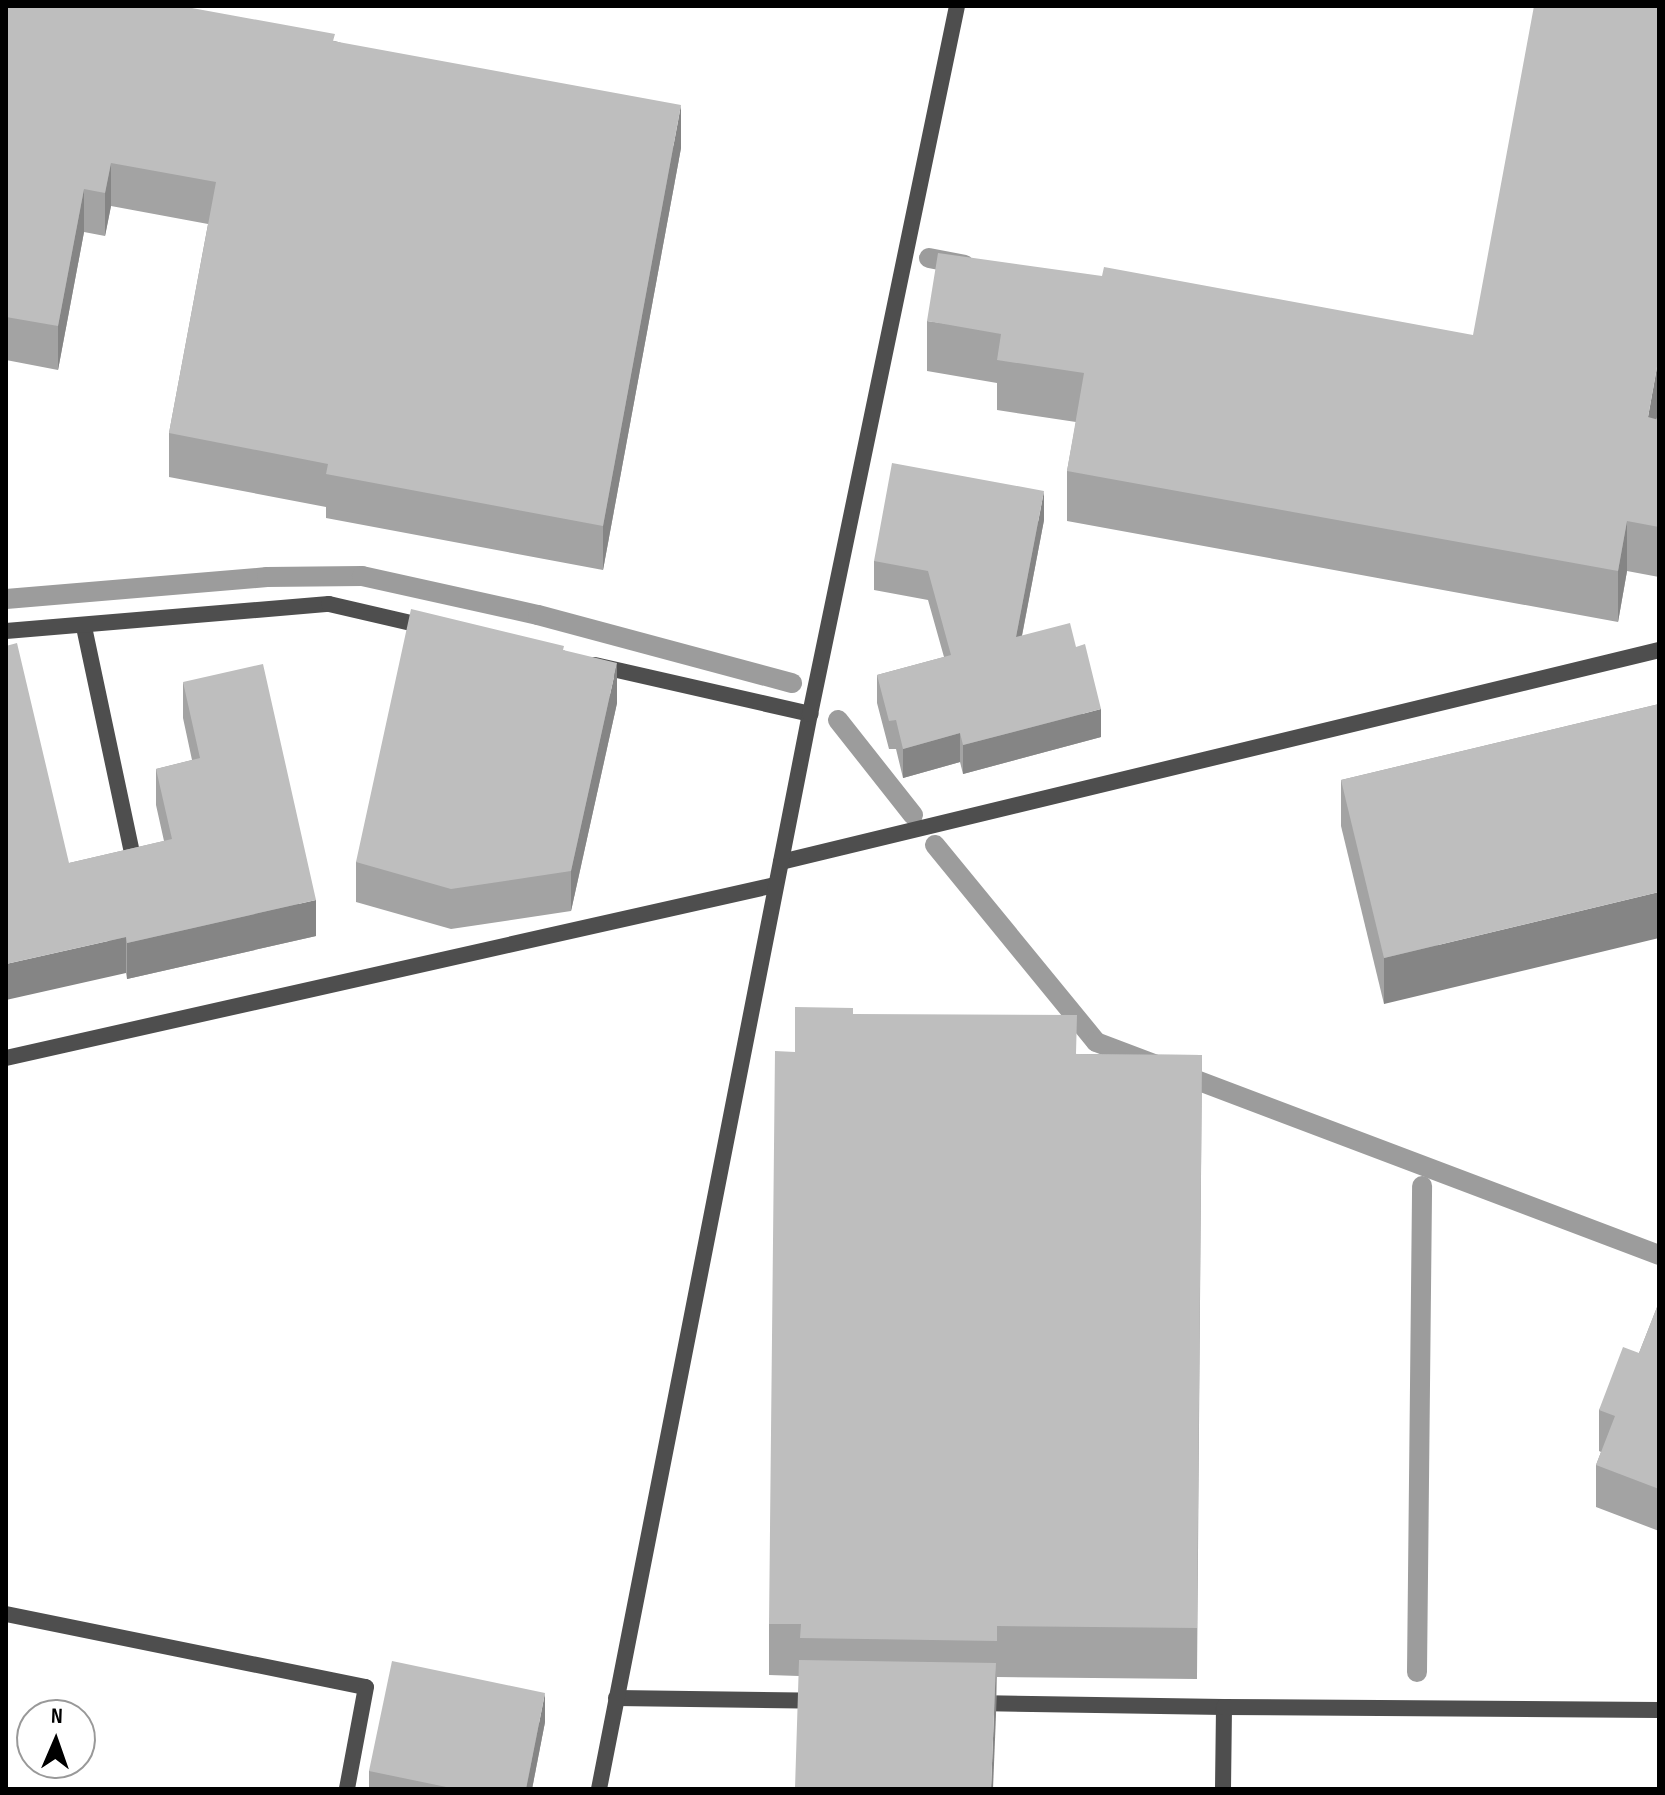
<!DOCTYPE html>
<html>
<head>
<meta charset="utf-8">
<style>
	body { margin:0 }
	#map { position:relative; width:1665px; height:1795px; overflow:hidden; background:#fff; font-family:"Sofia Sans Condensed",sans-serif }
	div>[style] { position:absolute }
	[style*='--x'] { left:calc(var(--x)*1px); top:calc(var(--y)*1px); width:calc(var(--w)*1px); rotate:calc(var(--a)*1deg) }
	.stream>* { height:20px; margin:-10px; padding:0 10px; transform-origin:10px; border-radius:10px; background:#9c9c9c }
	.minor>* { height:16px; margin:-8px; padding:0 8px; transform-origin:8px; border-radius:8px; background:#4e4e4e }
	.wall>* { inset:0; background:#a3a3a3 }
	.shaded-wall>* { inset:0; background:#858585 }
	.building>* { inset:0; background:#bebebe }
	span { translate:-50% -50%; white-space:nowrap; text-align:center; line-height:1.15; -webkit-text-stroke:8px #fff; paint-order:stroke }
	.frame { position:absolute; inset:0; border:8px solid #000; pointer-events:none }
	.north { position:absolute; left:16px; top:1699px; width:80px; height:80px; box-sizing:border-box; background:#fff; border:2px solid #999; border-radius:50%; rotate:2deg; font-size:22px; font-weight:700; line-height:32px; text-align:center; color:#000 }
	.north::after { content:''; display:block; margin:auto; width:28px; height:36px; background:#000; clip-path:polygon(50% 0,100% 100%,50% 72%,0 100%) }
</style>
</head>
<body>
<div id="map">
	<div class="stream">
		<i style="--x:929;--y:258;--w:36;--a:11"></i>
		<i style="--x:6;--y:599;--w:262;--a:-4.8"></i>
		<i style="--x:267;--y:577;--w:95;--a:-0.6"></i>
		<i style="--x:362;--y:576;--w:180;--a:12.5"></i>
		<i style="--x:538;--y:615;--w:263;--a:15"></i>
		<i style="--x:838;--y:720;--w:121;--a:51.7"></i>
		<i style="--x:935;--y:845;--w:254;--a:50.7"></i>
		<i style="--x:1096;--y:1042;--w:602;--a:20.72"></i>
		<i style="--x:1417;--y:1672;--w:486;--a:-89.4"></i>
	</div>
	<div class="minor">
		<i style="--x:84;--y:627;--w:245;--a:78"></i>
		<i style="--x:6;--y:631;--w:324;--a:-4.8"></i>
		<i style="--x:329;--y:604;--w:103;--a:13"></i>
		<i style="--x:595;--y:665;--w:221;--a:12.8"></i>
		<i style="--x:781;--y:862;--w:903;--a:-13.57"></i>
		<i style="--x:6;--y:1058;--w:788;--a:-12.68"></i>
		<i style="--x:6;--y:1614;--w:367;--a:11.5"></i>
		<i style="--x:366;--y:1687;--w:104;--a:100.6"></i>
		<i style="--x:616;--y:1698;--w:204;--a:0.8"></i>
		<i style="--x:975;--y:1703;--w:249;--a:0.9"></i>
		<i style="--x:1224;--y:1707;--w:82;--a:90.7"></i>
		<i style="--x:1224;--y:1707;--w:435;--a:0.4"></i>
		<i style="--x:599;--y:1789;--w:1096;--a:-78.9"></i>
		<i style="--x:810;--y:714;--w:723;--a:-78.27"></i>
	</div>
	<div class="wall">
		<i style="clip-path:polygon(6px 6px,335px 41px,681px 148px,603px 570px,326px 518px,326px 507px,169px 477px,169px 433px,208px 224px,111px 206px,105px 236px,84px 232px,58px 370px,6px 360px)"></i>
		<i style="clip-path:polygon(927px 321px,1659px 420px,1659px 577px,1627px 571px,1618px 622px,1067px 521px,1067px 471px,1076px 422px,997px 410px,997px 383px,927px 371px)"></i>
		<i style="clip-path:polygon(1044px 520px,1022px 636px,1101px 737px,963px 774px,960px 762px,903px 778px,896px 749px,889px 749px,877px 703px,877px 675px,944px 657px,928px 600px,874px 590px,874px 561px)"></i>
		<i style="clip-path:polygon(564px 650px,617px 703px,571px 911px,451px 929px,356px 902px,356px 862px)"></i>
		<i style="clip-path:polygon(183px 682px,316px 936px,127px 979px,126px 973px,69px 863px,164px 841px,156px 805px,156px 769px,192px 760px,183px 718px)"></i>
		<i style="clip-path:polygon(1659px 704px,1384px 1004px,1341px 826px,1341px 780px)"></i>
		<i style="clip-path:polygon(853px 1014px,1077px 1054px,1202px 1055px,1197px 1679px,997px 1677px,996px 1715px,799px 1676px,769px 1675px,769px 1624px)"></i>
		<i style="clip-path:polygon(1659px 1302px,1659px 1531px,1596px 1507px,1596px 1465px,1601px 1452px,1599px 1451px,1599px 1410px,1639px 1353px)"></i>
		<i style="clip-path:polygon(545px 1722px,532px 1789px,369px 1789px,369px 1771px)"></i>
	</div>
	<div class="shaded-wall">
		<i style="clip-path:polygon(681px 105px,681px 148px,603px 570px,603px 526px)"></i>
		<i style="clip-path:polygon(111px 163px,111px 206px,105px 236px,105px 193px)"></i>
		<i style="clip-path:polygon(84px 189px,84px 232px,58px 370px,58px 326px)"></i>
		<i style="clip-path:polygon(1659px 356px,1659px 406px,1648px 468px,1648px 417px)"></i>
		<i style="clip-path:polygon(1044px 491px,1044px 520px,1016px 666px,1016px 637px)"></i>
		<i style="clip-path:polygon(1627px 521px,1627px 571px,1618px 622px,1618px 571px)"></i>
		<i style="clip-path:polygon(617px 663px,617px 703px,571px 911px,571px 871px)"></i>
		<i style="clip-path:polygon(1101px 709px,1101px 737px,963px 774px,963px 745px)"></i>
		<i style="clip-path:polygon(960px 733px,960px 762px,903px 778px,903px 749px)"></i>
		<i style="clip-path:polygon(1659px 892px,1659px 938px,1384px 1004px,1384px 958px)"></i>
		<i style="clip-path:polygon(316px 900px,316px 936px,127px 979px,127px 943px)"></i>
		<i style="clip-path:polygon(126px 937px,126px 973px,6px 1000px,6px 964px)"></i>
		<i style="clip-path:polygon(996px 1663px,996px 1715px,993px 1789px,991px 1789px)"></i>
		<i style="clip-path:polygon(545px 1693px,545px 1722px,532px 1789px,526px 1789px)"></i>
	</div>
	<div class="building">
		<i style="clip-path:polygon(6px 6px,181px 6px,335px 34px,333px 41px,681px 105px,603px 526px,326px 474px,328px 464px,169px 433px,216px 182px,111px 163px,105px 193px,84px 189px,58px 326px,6px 317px)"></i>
		<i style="clip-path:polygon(1534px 6px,1659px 6px,1659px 356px,1648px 417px,1659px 420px,1659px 527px,1627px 521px,1618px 571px,1067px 471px,1084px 373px,997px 360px,1001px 334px,927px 321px,938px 253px,1102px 276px,1104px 267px,1473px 335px)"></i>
		<i style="clip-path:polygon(892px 463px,1044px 491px,1016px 637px,1070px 623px,1076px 647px,1085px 644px,1101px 709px,963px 745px,960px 733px,903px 749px,896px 720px,889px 721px,877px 675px,951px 655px,928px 571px,874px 561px)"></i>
		<i style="clip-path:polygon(411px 609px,564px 646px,563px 650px,617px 663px,571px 871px,451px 889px,356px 862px)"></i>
		<i style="clip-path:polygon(17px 643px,69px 863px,172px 839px,156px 769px,200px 758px,183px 682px,263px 664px,316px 900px,127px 943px,126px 937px,6px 964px,6px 646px)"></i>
		<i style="clip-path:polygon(1659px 704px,1659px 892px,1384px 958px,1341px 780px)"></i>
		<i style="clip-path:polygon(795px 1007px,853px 1008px,853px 1014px,1077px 1015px,1076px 1054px,1202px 1055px,1197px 1628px,997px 1626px,997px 1641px,800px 1638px,801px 1624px,769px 1624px,775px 1051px,795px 1052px)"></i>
		<i style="clip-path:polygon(1659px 1302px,1659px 1489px,1596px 1465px,1615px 1416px,1599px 1410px,1623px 1347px,1639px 1353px)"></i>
		<i style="clip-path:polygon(799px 1660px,996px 1663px,991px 1789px,795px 1789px)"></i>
		<i style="clip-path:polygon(392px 1661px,545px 1693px,526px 1789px,456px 1789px,369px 1771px)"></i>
	</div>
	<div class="frame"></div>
	<div class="north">N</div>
</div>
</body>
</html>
